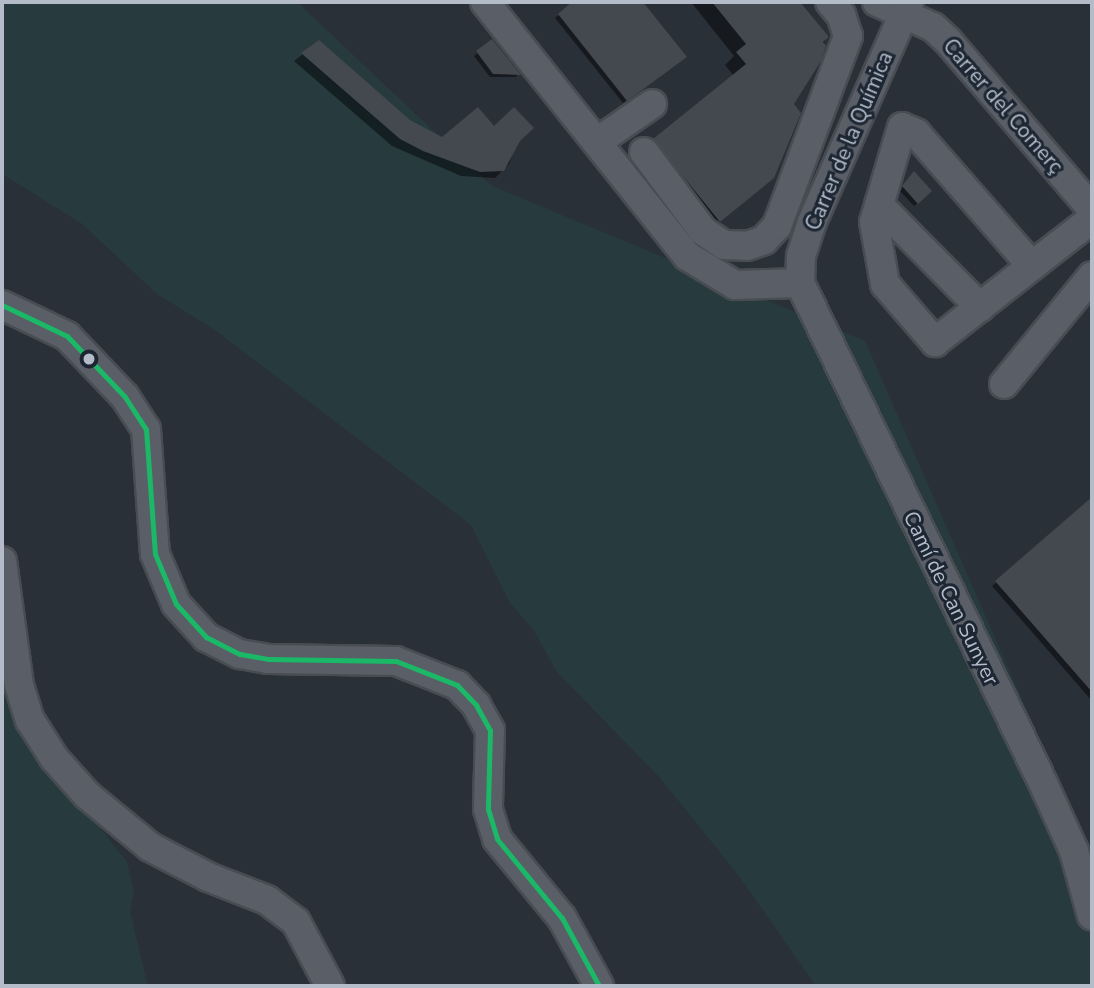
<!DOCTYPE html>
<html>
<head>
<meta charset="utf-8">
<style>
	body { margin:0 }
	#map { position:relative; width:1094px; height:988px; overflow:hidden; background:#2a3038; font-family:"Nunito Sans",sans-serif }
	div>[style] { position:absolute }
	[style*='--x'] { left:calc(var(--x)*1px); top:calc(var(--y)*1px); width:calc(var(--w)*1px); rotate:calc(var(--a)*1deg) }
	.green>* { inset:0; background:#273a3e }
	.shadow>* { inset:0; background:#0007 }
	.building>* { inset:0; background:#444950 }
	.roads { filter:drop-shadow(2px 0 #484c53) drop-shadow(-2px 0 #484c53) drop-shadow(0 2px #484c53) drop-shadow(0 -2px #484c53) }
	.minor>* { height:28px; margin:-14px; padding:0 14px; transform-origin:14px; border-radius:14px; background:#5a5e66 }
	.bus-1>* { height:5px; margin:-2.5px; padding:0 2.5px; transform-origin:2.5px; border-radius:2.5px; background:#1ab867 }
	.dots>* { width:19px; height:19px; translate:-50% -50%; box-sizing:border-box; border:4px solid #1d2633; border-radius:50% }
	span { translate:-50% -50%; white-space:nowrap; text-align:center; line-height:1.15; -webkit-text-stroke:6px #1d2633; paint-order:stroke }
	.street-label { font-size:21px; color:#b4bcc9 }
	.frame { position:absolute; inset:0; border:4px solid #b4bcc9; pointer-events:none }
</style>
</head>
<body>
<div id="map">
	<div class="green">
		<i style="clip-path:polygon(2px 2px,297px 2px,492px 186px,865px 341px,1092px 859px,1092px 986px,816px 986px,739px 876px,660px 778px,557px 672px,533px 629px,510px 603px,471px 525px,215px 330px,157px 294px,81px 223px,2px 174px)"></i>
		<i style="clip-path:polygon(2px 638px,32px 755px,91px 816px,127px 862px,134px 891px,130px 911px,148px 986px,2px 986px)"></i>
	</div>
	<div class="shadow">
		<i style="clip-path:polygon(575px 2px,640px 2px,684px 57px,623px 103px,555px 18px)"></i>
		<i style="clip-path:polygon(691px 2px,798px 2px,827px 37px,792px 104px,773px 177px,707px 233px,643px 152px,734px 76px,725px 65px,734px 56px)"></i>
		<i style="clip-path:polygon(492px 41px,518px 74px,516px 77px,490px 77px,474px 56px)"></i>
		<i style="clip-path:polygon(319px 42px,409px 122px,443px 139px,494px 129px,518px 141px,509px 164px,495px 178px,461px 176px,392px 146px,294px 61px)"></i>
		<i style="clip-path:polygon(914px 174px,930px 191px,914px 206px,900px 191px)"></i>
		<i style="clip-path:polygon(1086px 505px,1092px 512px,1092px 701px,992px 586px)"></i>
	</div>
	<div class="building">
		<i style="clip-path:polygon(572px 2px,643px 2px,687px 57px,627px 101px,558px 14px)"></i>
		<i style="clip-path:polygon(712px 2px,800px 2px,829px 37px,823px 42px,826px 46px,821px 61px,794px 104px,801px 113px,774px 178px,720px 222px,653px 139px,746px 64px,736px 52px,746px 44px)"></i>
		<i style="clip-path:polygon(492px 39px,521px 75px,493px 74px,476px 51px)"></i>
		<i style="clip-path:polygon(319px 40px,410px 120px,442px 137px,478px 107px,494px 126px,514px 107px,534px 128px,520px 141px,504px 171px,480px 172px,423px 151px,400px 139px,301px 53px)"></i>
		<i style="clip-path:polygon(914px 171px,932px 191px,918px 204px,902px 186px)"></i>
		<i style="clip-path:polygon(1092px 497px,1092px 692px,995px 581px)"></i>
	</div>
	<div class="roads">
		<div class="minor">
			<i style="--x:485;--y:2;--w:325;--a:51.5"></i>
			<i style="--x:687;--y:256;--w:56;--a:31.1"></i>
			<i style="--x:735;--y:285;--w:65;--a:-1.8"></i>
			<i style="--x:877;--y:2;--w:61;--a:24.1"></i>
			<i style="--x:933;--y:27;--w:21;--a:43"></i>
			<i style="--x:948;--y:41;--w:221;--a:49.4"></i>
			<i style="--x:909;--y:2;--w:240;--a:113.8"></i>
			<i style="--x:812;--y:222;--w:36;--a:108"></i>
			<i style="--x:801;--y:256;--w:27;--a:92"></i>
			<i style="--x:800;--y:283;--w:556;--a:64.08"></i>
			<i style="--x:1043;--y:783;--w:75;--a:65.5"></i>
			<i style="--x:1074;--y:851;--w:67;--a:74.5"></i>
			<i style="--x:597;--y:142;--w:67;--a:-34.6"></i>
			<i style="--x:644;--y:152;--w:99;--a:53.2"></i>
			<i style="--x:703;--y:231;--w:25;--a:34"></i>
			<i style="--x:724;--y:245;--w:23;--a:2"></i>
			<i style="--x:747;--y:246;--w:18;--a:-19"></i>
			<i style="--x:764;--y:240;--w:19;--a:-47"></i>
			<i style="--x:777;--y:226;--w:203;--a:-69.5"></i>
			<i style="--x:848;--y:36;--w:22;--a:-108"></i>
			<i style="--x:841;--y:15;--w:17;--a:-130"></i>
			<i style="--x:879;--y:205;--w:144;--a:45.3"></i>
			<i style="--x:1032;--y:266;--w:176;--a:-131.1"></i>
			<i style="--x:916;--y:133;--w:15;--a:-157"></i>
			<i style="--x:902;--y:127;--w:99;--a:106.4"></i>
			<i style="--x:874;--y:222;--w:63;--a:79.9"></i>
			<i style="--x:885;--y:284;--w:77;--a:49.2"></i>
			<i style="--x:935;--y:342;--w:159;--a:-38.1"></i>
			<i style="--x:1060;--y:244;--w:41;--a:-38"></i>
			<i style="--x:2;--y:305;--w:72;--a:25.5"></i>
			<i style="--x:67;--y:336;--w:84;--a:46.4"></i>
			<i style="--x:125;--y:397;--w:38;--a:57"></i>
			<i style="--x:146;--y:429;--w:125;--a:85.9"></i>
			<i style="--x:155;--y:554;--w:54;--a:67.2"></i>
			<i style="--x:176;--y:604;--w:45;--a:47.7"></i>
			<i style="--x:206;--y:637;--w:38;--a:27"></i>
			<i style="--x:240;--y:654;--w:28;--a:10"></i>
			<i style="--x:268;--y:659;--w:128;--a:0.9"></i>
			<i style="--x:396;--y:661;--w:66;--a:21.5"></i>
			<i style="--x:457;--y:685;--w:28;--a:46"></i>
			<i style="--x:476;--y:705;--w:29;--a:61"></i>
			<i style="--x:490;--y:730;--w:79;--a:91.5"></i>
			<i style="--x:488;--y:809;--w:31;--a:73"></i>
			<i style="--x:497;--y:839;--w:102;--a:50.6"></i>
			<i style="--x:562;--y:918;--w:77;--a:61.4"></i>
			<i style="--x:1004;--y:384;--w:139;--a:-50.8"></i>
			<i style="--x:2;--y:561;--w:125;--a:82.2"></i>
			<i style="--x:19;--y:685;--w:37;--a:73"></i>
			<i style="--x:30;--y:720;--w:45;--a:57.7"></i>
			<i style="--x:54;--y:758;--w:50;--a:48.3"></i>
			<i style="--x:87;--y:795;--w:82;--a:39.5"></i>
			<i style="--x:150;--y:847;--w:65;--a:27.3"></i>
			<i style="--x:208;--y:877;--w:63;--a:21.3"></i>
			<i style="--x:267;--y:900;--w:36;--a:37"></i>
			<i style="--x:296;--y:922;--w:72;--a:62"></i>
		</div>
	</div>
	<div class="bus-1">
		<i style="--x:2;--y:305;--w:72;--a:25.5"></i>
		<i style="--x:67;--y:336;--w:84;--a:46.4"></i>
		<i style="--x:125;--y:397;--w:38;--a:57"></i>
		<i style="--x:146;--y:429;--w:125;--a:85.9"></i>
		<i style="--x:155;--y:554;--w:54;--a:67.2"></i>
		<i style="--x:176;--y:604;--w:45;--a:47.7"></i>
		<i style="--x:206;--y:637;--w:38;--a:27"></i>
		<i style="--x:240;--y:654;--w:28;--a:10"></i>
		<i style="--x:268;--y:659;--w:128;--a:0.9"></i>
		<i style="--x:396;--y:661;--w:66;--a:21.5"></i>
		<i style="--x:457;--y:685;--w:28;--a:46"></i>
		<i style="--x:476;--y:705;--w:29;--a:61"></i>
		<i style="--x:490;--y:730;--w:79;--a:91.5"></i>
		<i style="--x:488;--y:809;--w:31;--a:73"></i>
		<i style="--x:497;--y:839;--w:102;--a:50.6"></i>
		<i style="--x:562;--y:918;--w:77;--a:61.4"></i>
	</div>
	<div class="dots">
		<i style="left:89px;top:359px;background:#b4bcc9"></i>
	</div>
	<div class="street-label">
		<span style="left:1003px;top:106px;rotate:49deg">Carrer del Comerç</span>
		<span style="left:849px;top:141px;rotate:-67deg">Carrer de la Química</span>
		<span style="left:951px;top:598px;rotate:64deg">Camí de Can Sunyer</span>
	</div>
	<div class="frame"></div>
</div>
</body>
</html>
